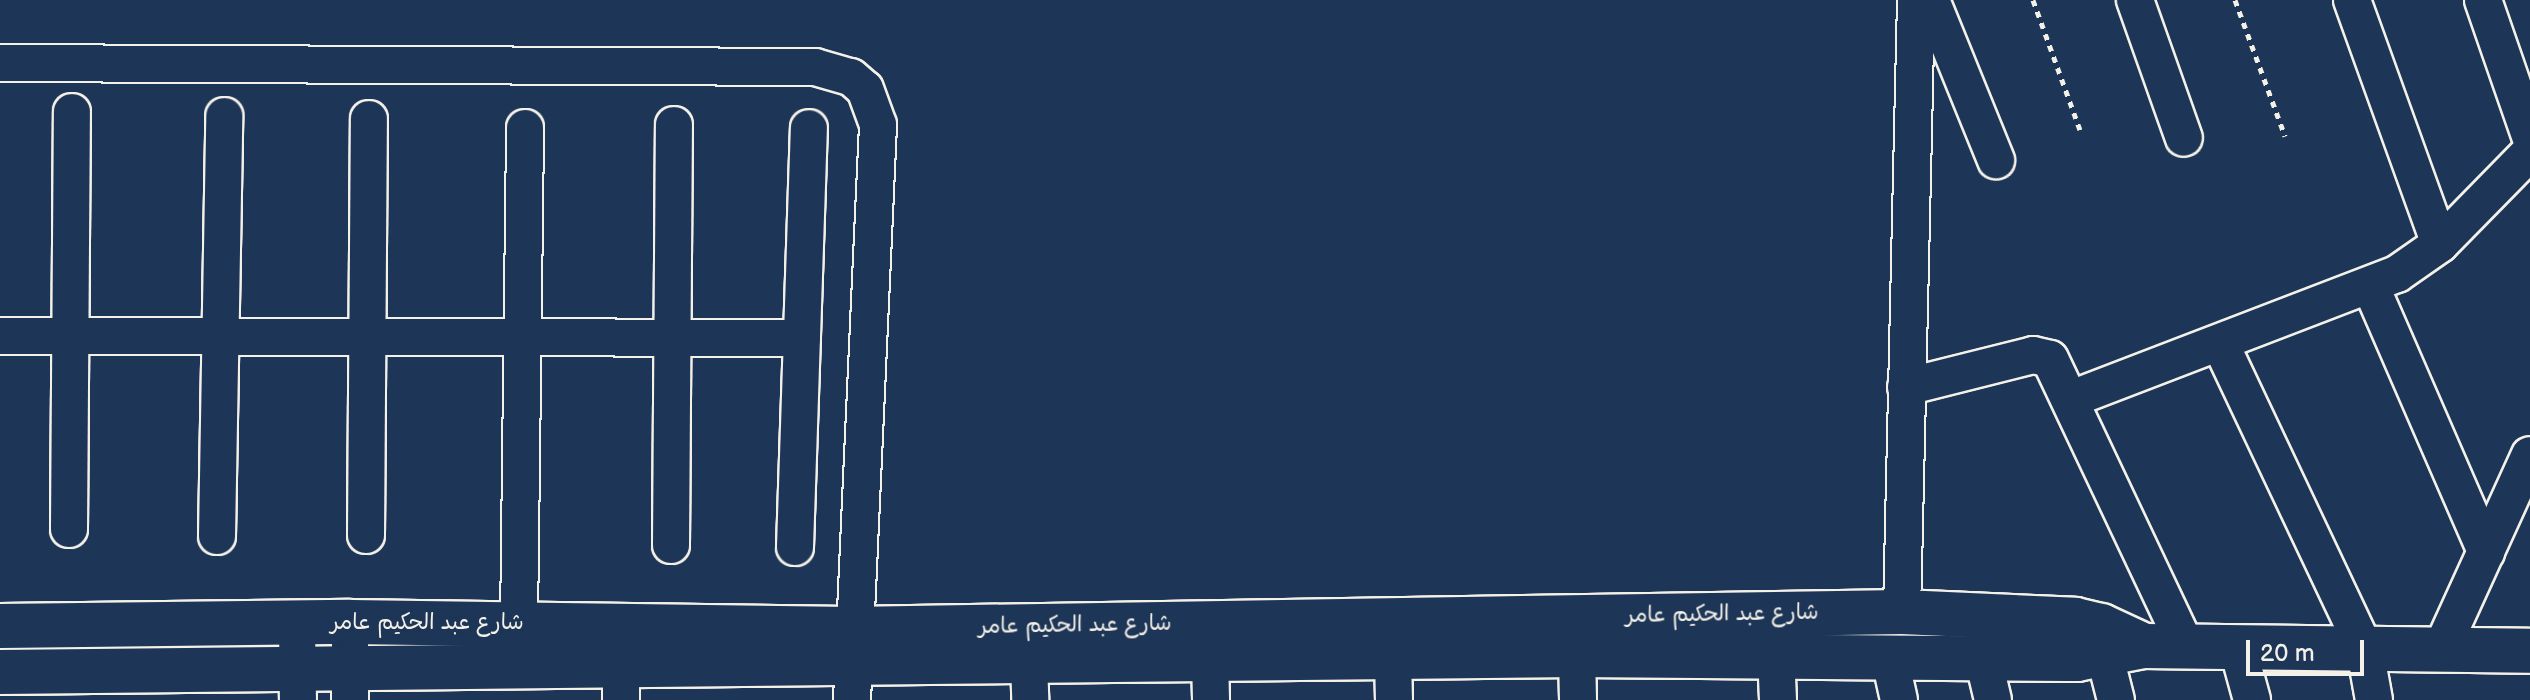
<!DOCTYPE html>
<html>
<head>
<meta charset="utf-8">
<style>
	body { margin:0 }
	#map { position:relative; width:2530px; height:700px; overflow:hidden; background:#1d3557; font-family:"Balsamiq Sans","Playpen Sans Arabic",sans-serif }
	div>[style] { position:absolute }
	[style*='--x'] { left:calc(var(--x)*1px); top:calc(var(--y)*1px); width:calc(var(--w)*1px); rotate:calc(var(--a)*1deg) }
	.path>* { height:5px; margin-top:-2.5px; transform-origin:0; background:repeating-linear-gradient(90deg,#f4f1e8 0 6px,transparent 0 12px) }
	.roads { filter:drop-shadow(2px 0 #f4f1e8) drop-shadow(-2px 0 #f4f1e8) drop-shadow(0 2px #f4f1e8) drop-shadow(0 -2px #f4f1e8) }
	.minor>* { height:36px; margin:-18px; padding:0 18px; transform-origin:18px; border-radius:18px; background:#1d3557 }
	.tertiary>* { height:44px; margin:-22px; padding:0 22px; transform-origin:22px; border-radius:22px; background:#1d3557 }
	span { translate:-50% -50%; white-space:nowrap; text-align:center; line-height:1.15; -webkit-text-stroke:7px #1d3557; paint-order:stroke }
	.street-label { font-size:22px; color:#f4f1e8 }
	.scale { position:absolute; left:2246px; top:640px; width:118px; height:36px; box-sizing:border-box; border:4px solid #f4f1e8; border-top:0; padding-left:10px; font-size:24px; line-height:28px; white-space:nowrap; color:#f4f1e8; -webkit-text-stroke:6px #1d3557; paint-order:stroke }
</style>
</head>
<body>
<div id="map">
	<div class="path">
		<i style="--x:2033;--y:0;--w:138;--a:70.1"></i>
		<i style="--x:2235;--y:0;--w:145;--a:69.8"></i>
	</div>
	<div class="roads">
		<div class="minor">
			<i style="--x:1931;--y:0;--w:173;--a:67.9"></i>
			<i style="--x:2135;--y:0;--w:146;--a:70.5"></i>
			<i style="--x:2352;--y:0;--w:259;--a:70.2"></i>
			<i style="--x:2483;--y:0;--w:144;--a:70.9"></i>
			<i style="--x:0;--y:63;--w:815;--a:0.28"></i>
			<i style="--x:815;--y:67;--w:37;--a:16"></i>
			<i style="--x:851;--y:77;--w:18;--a:41"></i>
			<i style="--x:865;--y:89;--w:38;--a:70"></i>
			<i style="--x:878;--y:125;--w:576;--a:92.59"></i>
			<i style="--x:2371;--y:287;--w:289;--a:66.5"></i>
			<i style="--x:0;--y:336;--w:802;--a:0.14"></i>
			<i style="--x:2220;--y:343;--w:340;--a:64.7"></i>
			<i style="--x:2365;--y:650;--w:51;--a:79.8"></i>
			<i style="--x:1906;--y:387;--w:131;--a:-14.1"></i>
			<i style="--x:2033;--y:355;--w:17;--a:13"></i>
			<i style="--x:2050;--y:359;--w:318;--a:64.7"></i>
			<i style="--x:2071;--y:399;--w:349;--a:-21"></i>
			<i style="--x:2397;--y:274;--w:52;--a:-34.9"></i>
			<i style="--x:2440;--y:244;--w:129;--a:-45.6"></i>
			<i style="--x:69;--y:529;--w:417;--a:-89.6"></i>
			<i style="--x:366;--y:535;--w:416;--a:-89.6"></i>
			<i style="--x:217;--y:536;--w:420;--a:-89"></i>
			<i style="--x:671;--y:545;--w:420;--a:-89.6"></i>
			<i style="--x:795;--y:547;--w:419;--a:-88.1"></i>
			<i style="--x:1902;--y:612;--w:612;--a:-88.69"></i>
			<i style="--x:297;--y:623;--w:77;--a:89.3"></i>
			<i style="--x:519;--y:624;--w:496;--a:-89.3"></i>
			<i style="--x:1775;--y:631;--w:69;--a:87.5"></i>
			<i style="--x:350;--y:642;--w:58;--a:90"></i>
			<i style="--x:2238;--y:649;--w:53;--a:74.6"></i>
			<i style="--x:2441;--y:650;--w:214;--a:-65.5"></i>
			<i style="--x:1577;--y:655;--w:45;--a:88.7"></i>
			<i style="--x:1889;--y:655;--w:46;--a:77.5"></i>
			<i style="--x:1393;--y:657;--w:43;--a:88.7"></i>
			<i style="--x:2105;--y:657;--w:44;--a:75.7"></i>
			<i style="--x:1210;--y:658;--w:42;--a:88.6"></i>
			<i style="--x:1983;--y:658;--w:43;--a:76.6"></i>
			<i style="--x:1029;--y:662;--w:38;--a:88"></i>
			<i style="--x:621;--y:668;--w:32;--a:90"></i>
		</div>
		<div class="tertiary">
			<i style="--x:0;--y:626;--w:350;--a:-0.7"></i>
			<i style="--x:350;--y:622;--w:501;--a:0.8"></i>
			<i style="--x:851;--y:629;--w:1051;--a:-0.93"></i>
			<i style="--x:1902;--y:612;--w:173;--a:2.6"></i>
			<i style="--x:2075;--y:620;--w:27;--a:13"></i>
			<i style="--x:2101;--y:626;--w:47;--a:24.9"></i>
			<i style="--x:0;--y:672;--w:1577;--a:-0.62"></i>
			<i style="--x:1577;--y:655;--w:500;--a:0.46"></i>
			<i style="--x:2077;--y:659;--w:68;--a:-11"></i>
			<i style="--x:2144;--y:646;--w:386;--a:0.7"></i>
		</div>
	</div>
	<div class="street-label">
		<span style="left:1722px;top:614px;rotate:-1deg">شارع عبد الحكيم عامر</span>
		<span style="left:427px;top:623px">شارع عبد الحكيم عامر</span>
		<span style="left:1075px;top:625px;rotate:-1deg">شارع عبد الحكيم عامر</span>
	</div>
	<div class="scale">20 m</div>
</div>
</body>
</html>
